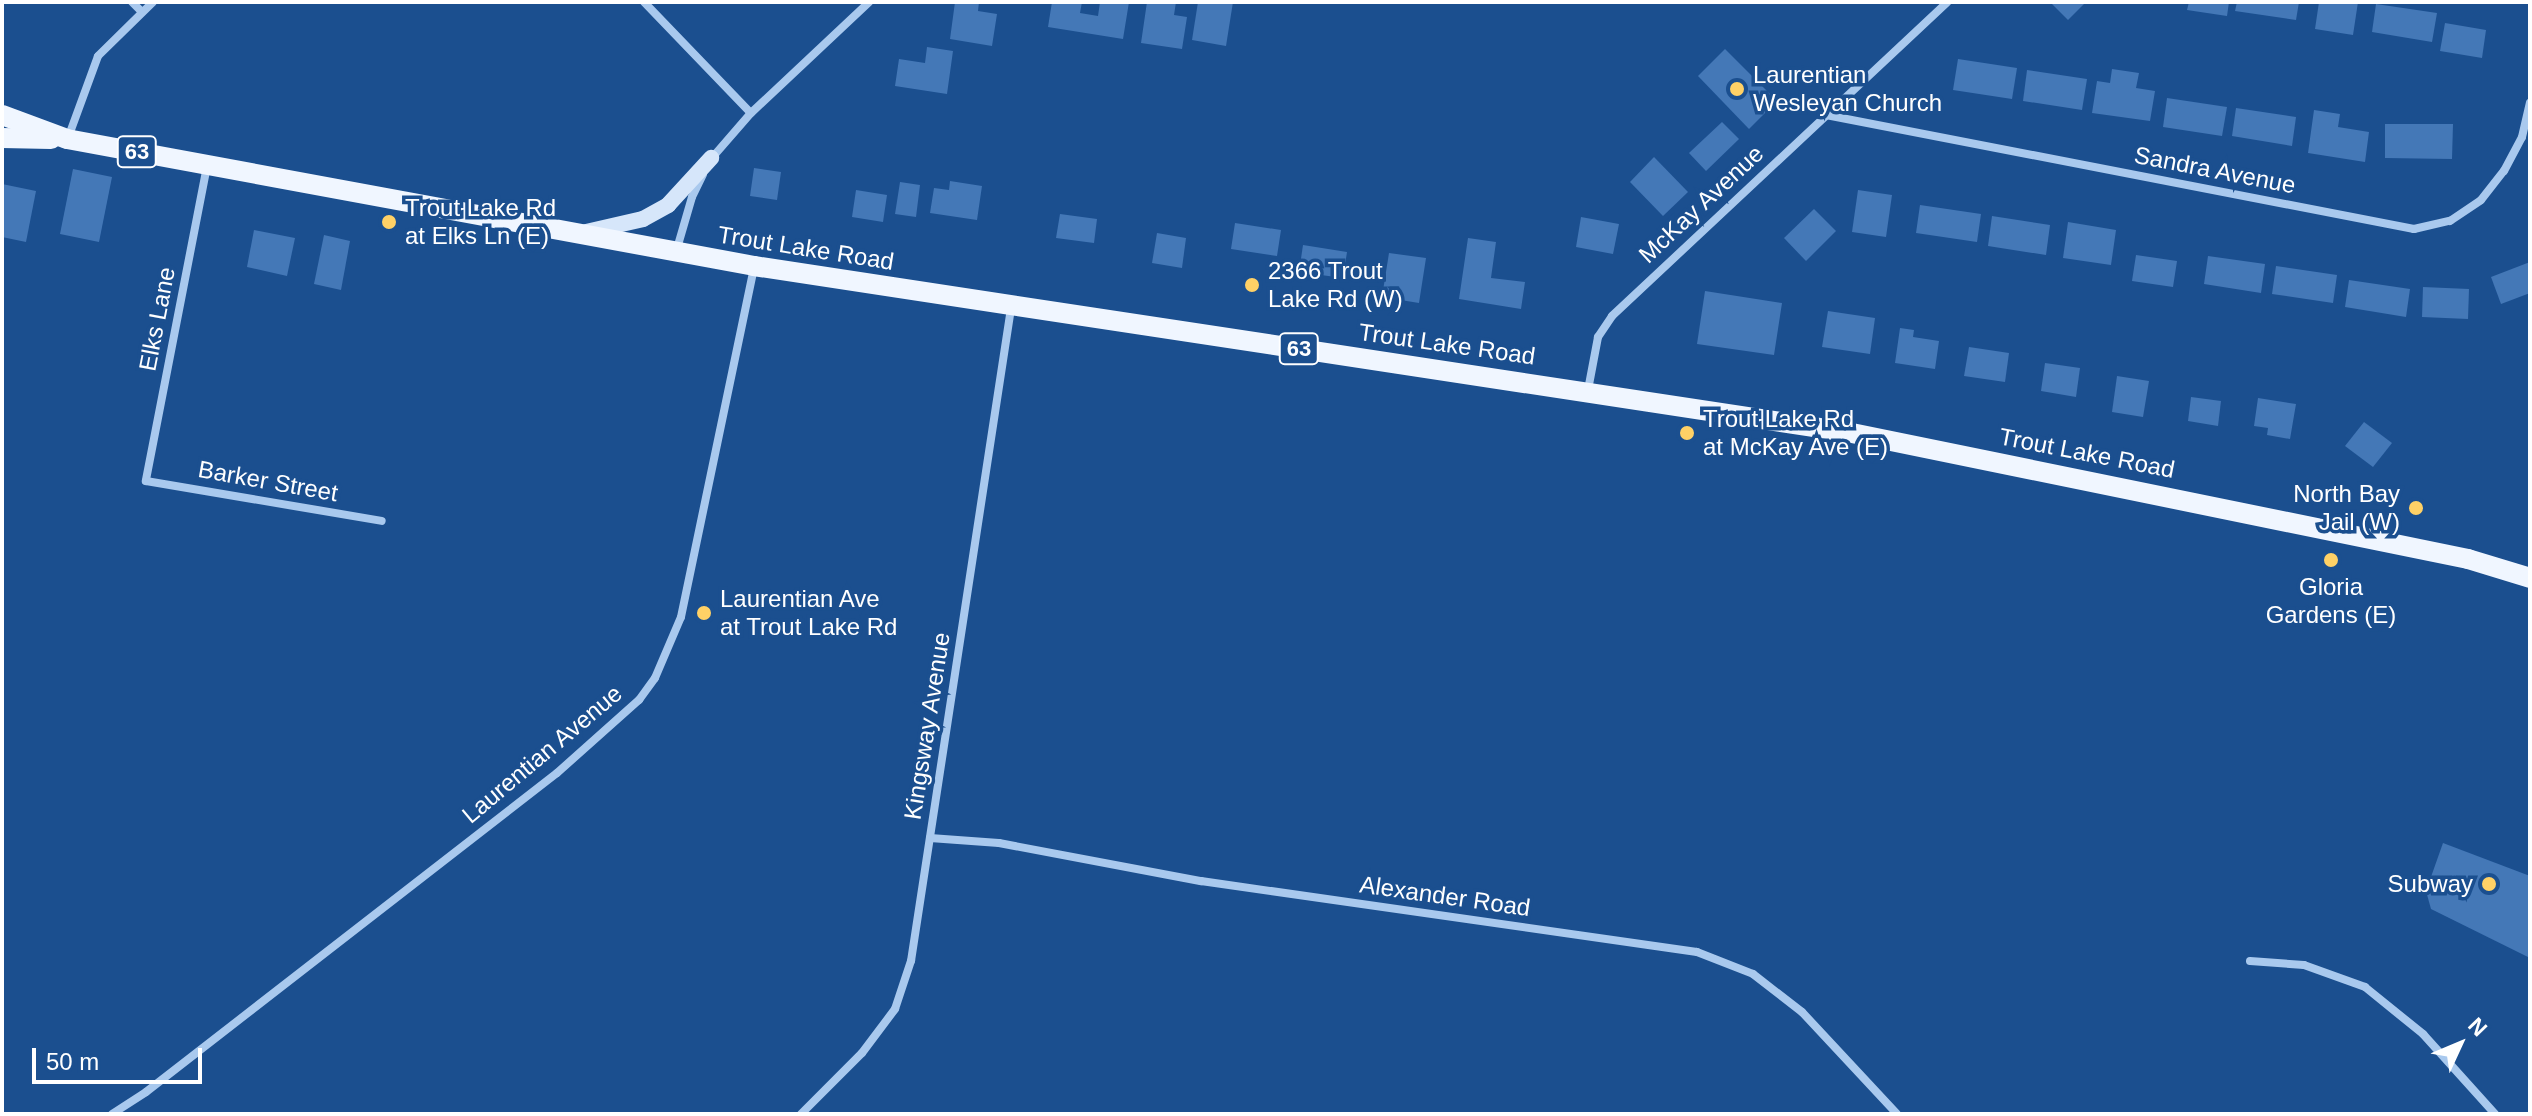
<!DOCTYPE html>
<html>
<head>
<meta charset="utf-8">
<style>
	body { margin:0 }
	#map { position:relative; width:2532px; height:1116px; overflow:hidden; background:#1b4f8f; font-family:Arial,sans-serif }
	div>[style] { position:absolute }
	[style*='--x'] { left:calc(var(--x)*1px); top:calc(var(--y)*1px); width:calc(var(--w)*1px); rotate:calc(var(--a)*1deg) }
	.building>* { inset:0; background:#4478b7 }
	.street>* { height:8px; margin:-4px; padding:0 4px; transform-origin:4px; border-radius:4px; background:#a9c9ee }
	.secondary>* { height:16px; margin:-8px; padding:0 8px; transform-origin:8px; border-radius:8px; background:#d6e6fa }
	.primary>* { height:20px; margin:-10px; padding:0 10px; transform-origin:10px; border-radius:10px; background:#f0f6ff }
	.dots>* { width:22px; height:22px; translate:-50% -50%; box-sizing:border-box; border:4px solid #1b4f8f; border-radius:50% }
	span { translate:-50% -50%; white-space:nowrap; text-align:center; line-height:1.15; -webkit-text-stroke:7px #1b4f8f; paint-order:stroke }
	.shield-label span { padding:2px 6px; background:#1b4f8f; border:2px solid; border-radius:6px; -webkit-text-stroke-width:0 }
	.shield-label { font-size:22px; color:#fff; font-weight:700 }
	.poi-label { font-size:24px; color:#fff }
	.left { translate:0 -50%; text-align:left }
	.right { translate:-100% -50%; text-align:right }
	.street-label { font-size:24px; color:#fff }
	.frame { position:absolute; inset:0; border:4px solid #fff; pointer-events:none }
	.north { position:absolute; left:2420px; top:1004px; width:80px; height:80px; -webkit-text-stroke:6px #1b4f8f; paint-order:stroke; rotate:46deg; font-size:22px; font-weight:700; line-height:32px; text-align:center; color:#fff }
	.north::after { content:''; display:block; margin:auto; width:28px; height:36px; background:#fff; clip-path:polygon(50% 0,100% 100%,50% 72%,0 100%) }
	.scale { position:absolute; left:32px; top:1048px; width:170px; height:36px; box-sizing:border-box; border:4px solid #fff; border-top:0; padding-left:10px; font-size:24px; line-height:28px; white-space:nowrap; color:#fff; -webkit-text-stroke:6px #1b4f8f; paint-order:stroke }
</style>
</head>
<body>
<div id="map">
	<div class="building">
		<i style="clip-path:polygon(955px 2px,979px 2px,978px 11px,997px 14px,992px 46px,950px 39px)"></i>
		<i style="clip-path:polygon(1052px 2px,1082px 2px,1080px 13px,1098px 16px,1100px 2px,1129px 2px,1123px 39px,1048px 27px)"></i>
		<i style="clip-path:polygon(1147px 2px,1176px 2px,1174px 15px,1187px 17px,1182px 49px,1141px 43px)"></i>
		<i style="clip-path:polygon(1198px 2px,1233px 2px,1226px 46px,1192px 40px)"></i>
		<i style="clip-path:polygon(2050px 2px,2086px 2px,2068px 20px)"></i>
		<i style="clip-path:polygon(2189px 2px,2229px 2px,2227px 16px,2187px 10px)"></i>
		<i style="clip-path:polygon(2237px 2px,2299px 2px,2296px 20px,2235px 11px)"></i>
		<i style="clip-path:polygon(2319px 2px,2358px 2px,2353px 35px,2315px 29px)"></i>
		<i style="clip-path:polygon(2376px 4px,2437px 13px,2432px 42px,2372px 32px)"></i>
		<i style="clip-path:polygon(2445px 23px,2486px 30px,2482px 58px,2440px 51px)"></i>
		<i style="clip-path:polygon(927px 47px,953px 51px,947px 94px,895px 86px,899px 59px,925px 63px)"></i>
		<i style="clip-path:polygon(1725px 49px,1777px 101px,1749px 129px,1698px 76px)"></i>
		<i style="clip-path:polygon(1958px 59px,2017px 68px,2012px 99px,1953px 90px)"></i>
		<i style="clip-path:polygon(2112px 69px,2139px 73px,2136px 88px,2155px 91px,2150px 121px,2092px 113px,2097px 81px,2110px 83px)"></i>
		<i style="clip-path:polygon(2027px 70px,2087px 79px,2082px 110px,2023px 101px)"></i>
		<i style="clip-path:polygon(2167px 98px,2227px 107px,2222px 136px,2163px 127px)"></i>
		<i style="clip-path:polygon(2236px 108px,2296px 117px,2292px 146px,2232px 136px)"></i>
		<i style="clip-path:polygon(2314px 110px,2340px 114px,2338px 127px,2369px 132px,2365px 162px,2308px 153px)"></i>
		<i style="clip-path:polygon(1722px 122px,1739px 139px,1706px 171px,1689px 153px)"></i>
		<i style="clip-path:polygon(2385px 124px,2453px 124px,2452px 159px,2385px 158px)"></i>
		<i style="clip-path:polygon(1654px 157px,1688px 192px,1663px 216px,1630px 182px)"></i>
		<i style="clip-path:polygon(754px 168px,781px 172px,777px 200px,750px 196px)"></i>
		<i style="clip-path:polygon(73px 169px,112px 177px,99px 242px,60px 234px)"></i>
		<i style="clip-path:polygon(950px 181px,982px 186px,977px 220px,930px 213px,934px 188px,949px 190px)"></i>
		<i style="clip-path:polygon(900px 182px,920px 185px,916px 217px,895px 214px)"></i>
		<i style="clip-path:polygon(2px 184px,36px 191px,26px 242px,2px 237px)"></i>
		<i style="clip-path:polygon(856px 190px,887px 195px,883px 222px,852px 217px)"></i>
		<i style="clip-path:polygon(1858px 190px,1892px 195px,1886px 237px,1852px 232px)"></i>
		<i style="clip-path:polygon(1920px 205px,1981px 214px,1977px 242px,1916px 233px)"></i>
		<i style="clip-path:polygon(1814px 209px,1836px 231px,1806px 261px,1784px 238px)"></i>
		<i style="clip-path:polygon(1060px 214px,1097px 219px,1094px 243px,1056px 238px)"></i>
		<i style="clip-path:polygon(1992px 216px,2050px 225px,2046px 255px,1988px 246px)"></i>
		<i style="clip-path:polygon(1581px 217px,1619px 224px,1613px 254px,1576px 247px)"></i>
		<i style="clip-path:polygon(2068px 222px,2116px 230px,2111px 265px,2063px 258px)"></i>
		<i style="clip-path:polygon(1235px 223px,1281px 230px,1277px 256px,1231px 249px)"></i>
		<i style="clip-path:polygon(254px 230px,295px 238px,287px 276px,247px 267px)"></i>
		<i style="clip-path:polygon(1157px 233px,1186px 238px,1182px 268px,1152px 263px)"></i>
		<i style="clip-path:polygon(324px 235px,350px 241px,341px 290px,314px 284px)"></i>
		<i style="clip-path:polygon(1468px 238px,1496px 242px,1491px 278px,1525px 282px,1521px 309px,1459px 299px)"></i>
		<i style="clip-path:polygon(1303px 245px,1347px 252px,1343px 278px,1299px 272px)"></i>
		<i style="clip-path:polygon(1389px 253px,1426px 258px,1419px 303px,1382px 297px)"></i>
		<i style="clip-path:polygon(2136px 255px,2177px 261px,2173px 287px,2132px 281px)"></i>
		<i style="clip-path:polygon(2208px 256px,2265px 264px,2261px 293px,2204px 284px)"></i>
		<i style="clip-path:polygon(2530px 262px,2530px 293px,2501px 304px,2491px 277px)"></i>
		<i style="clip-path:polygon(2276px 266px,2337px 275px,2333px 303px,2272px 294px)"></i>
		<i style="clip-path:polygon(2349px 280px,2410px 289px,2406px 317px,2345px 307px)"></i>
		<i style="clip-path:polygon(2423px 287px,2469px 289px,2468px 319px,2422px 317px)"></i>
		<i style="clip-path:polygon(1705px 291px,1782px 303px,1774px 355px,1697px 344px)"></i>
		<i style="clip-path:polygon(1828px 311px,1875px 318px,1870px 354px,1822px 347px)"></i>
		<i style="clip-path:polygon(1900px 328px,1914px 330px,1913px 337px,1939px 341px,1935px 369px,1895px 363px)"></i>
		<i style="clip-path:polygon(1969px 347px,2009px 353px,2005px 382px,1964px 376px)"></i>
		<i style="clip-path:polygon(2045px 363px,2080px 368px,2076px 397px,2041px 391px)"></i>
		<i style="clip-path:polygon(2117px 376px,2149px 381px,2143px 417px,2112px 412px)"></i>
		<i style="clip-path:polygon(2191px 397px,2221px 401px,2218px 426px,2188px 421px)"></i>
		<i style="clip-path:polygon(2258px 398px,2296px 404px,2290px 439px,2267px 435px,2268px 428px,2254px 426px)"></i>
		<i style="clip-path:polygon(2364px 422px,2392px 443px,2373px 467px,2345px 446px)"></i>
		<i style="clip-path:polygon(2443px 843px,2530px 876px,2530px 958px,2431px 909px,2426px 891px)"></i>
	</div>
	<div class="street">
		<i style="--x:132;--y:2;--w:14;--a:45"></i>
		<i style="--x:644;--y:2;--w:154;--a:46.1"></i>
		<i style="--x:1826;--y:115;--w:599;--a:10.97"></i>
		<i style="--x:2414;--y:229;--w:37;--a:-13"></i>
		<i style="--x:2450;--y:221;--w:37;--a:-34"></i>
		<i style="--x:2481;--y:200;--w:37;--a:-52"></i>
		<i style="--x:2504;--y:171;--w:38;--a:-62"></i>
		<i style="--x:2522;--y:137;--w:35;--a:-77"></i>
		<i style="--x:68;--y:138;--w:87;--a:-69.9"></i>
		<i style="--x:98;--y:56;--w:77;--a:-44.5"></i>
		<i style="--x:711;--y:159;--w:61;--a:-49"></i>
		<i style="--x:751;--y:113;--w:162;--a:-43.2"></i>
		<i style="--x:207;--y:166;--w:321;--a:101"></i>
		<i style="--x:146;--y:481;--w:239;--a:9.6"></i>
		<i style="--x:676;--y:252;--w:57;--a:-73.8"></i>
		<i style="--x:692;--y:197;--w:25;--a:-64"></i>
		<i style="--x:1588;--y:390;--w:54;--a:-79.3"></i>
		<i style="--x:1598;--y:337;--w:25;--a:-56"></i>
		<i style="--x:1612;--y:316;--w:459;--a:-43.1"></i>
		<i style="--x:930;--y:838;--w:69;--a:4.1"></i>
		<i style="--x:999;--y:843;--w:206;--a:10.7"></i>
		<i style="--x:1201;--y:881;--w:501;--a:8.15"></i>
		<i style="--x:1697;--y:952;--w:60;--a:21.4"></i>
		<i style="--x:1753;--y:974;--w:62;--a:37.8"></i>
		<i style="--x:1802;--y:1012;--w:139;--a:47"></i>
		<i style="--x:2250;--y:961;--w:54;--a:4.2"></i>
		<i style="--x:2304;--y:965;--w:65;--a:19.8"></i>
		<i style="--x:2365;--y:987;--w:75;--a:39"></i>
		<i style="--x:2423;--y:1034;--w:108;--a:48"></i>
		<i style="--x:112;--y:1114;--w:40;--a:-32.9"></i>
		<i style="--x:146;--y:1092;--w:520;--a:-37.82"></i>
		<i style="--x:557;--y:773;--w:110;--a:-41.7"></i>
		<i style="--x:639;--y:700;--w:27;--a:-54"></i>
		<i style="--x:655;--y:678;--w:66;--a:-66.9"></i>
		<i style="--x:681;--y:617;--w:358;--a:-78.2"></i>
		<i style="--x:801;--y:1114;--w:86;--a:-45"></i>
		<i style="--x:862;--y:1053;--w:55;--a:-53.1"></i>
		<i style="--x:895;--y:1009;--w:51;--a:-71.6"></i>
		<i style="--x:911;--y:961;--w:661;--a:-81.29"></i>
	</div>
	<div class="secondary">
		<i style="--x:586;--y:232;--w:58;--a:-12.8"></i>
		<i style="--x:643;--y:219;--w:29;--a:-29"></i>
		<i style="--x:668;--y:205;--w:64;--a:-47.5"></i>
	</div>
	<div class="primary">
		<i style="--x:2;--y:115;--w:69;--a:20.3"></i>
		<i style="--x:67;--y:139;--w:699;--a:10.47"></i>
		<i style="--x:754;--y:266;--w:1106;--a:8.64"></i>
		<i style="--x:1847;--y:432;--w:634;--a:11.56"></i>
		<i style="--x:2468;--y:559;--w:65;--a:17"></i>
		<i style="--x:2;--y:138;--w:49;--a:1.2"></i>
	</div>
	<div class="dots">
		<i style="left:1737px;top:89px;background:#ffd166"></i>
		<i style="left:389px;top:222px;background:#ffd166"></i>
		<i style="left:1252px;top:285px;background:#ffd166"></i>
		<i style="left:1687px;top:433px;background:#ffd166"></i>
		<i style="left:2416px;top:508px;background:#ffd166"></i>
		<i style="left:2331px;top:560px;background:#ffd166"></i>
		<i style="left:704px;top:613px;background:#ffd166"></i>
		<i style="left:2489px;top:884px;background:#ffd166"></i>
	</div>
	<div class="shield-label">
		<span style="left:137px;top:152px">63</span>
		<span style="left:1299px;top:349px">63</span>
	</div>
	<div class="poi-label">
		<span class="left" style="left:1753px;top:89px">Laurentian<br>Wesleyan Church</span>
		<span class="left" style="left:405px;top:222px">Trout Lake Rd<br>at Elks Ln (E)</span>
		<span class="left" style="left:1268px;top:285px">2366 Trout<br>Lake Rd (W)</span>
		<span class="left" style="left:1703px;top:433px">Trout Lake Rd<br>at McKay Ave (E)</span>
		<span class="right" style="left:2400px;top:508px">North Bay<br>Jail (W)</span>
		<span style="left:2331px;top:601px">Gloria<br>Gardens (E)</span>
		<span class="left" style="left:720px;top:613px">Laurentian Ave<br>at Trout Lake Rd</span>
		<span class="right" style="left:2473px;top:884px">Subway</span>
	</div>
	<div class="street-label">
		<span style="left:2215px;top:170px;rotate:11deg">Sandra Avenue</span>
		<span style="left:1701px;top:204px;rotate:-43deg">McKay Avenue</span>
		<span style="left:806px;top:248px;rotate:9deg">Trout Lake Road</span>
		<span style="left:157px;top:319px;rotate:-79deg">Elks Lane</span>
		<span style="left:1447px;top:344px;rotate:8deg">Trout Lake Road</span>
		<span style="left:2087px;top:453px;rotate:11deg">Trout Lake Road</span>
		<span style="left:268px;top:481px;rotate:10deg">Barker Street</span>
		<span style="left:927px;top:726px;rotate:-81deg">Kingsway Avenue</span>
		<span style="left:542px;top:754px;rotate:-40deg">Laurentian Avenue</span>
		<span style="left:1445px;top:896px;rotate:8deg">Alexander Road</span>
	</div>
	<div class="frame"></div>
	<div class="north">N</div>
	<div class="scale">50 m</div>
</div>
</body>
</html>
